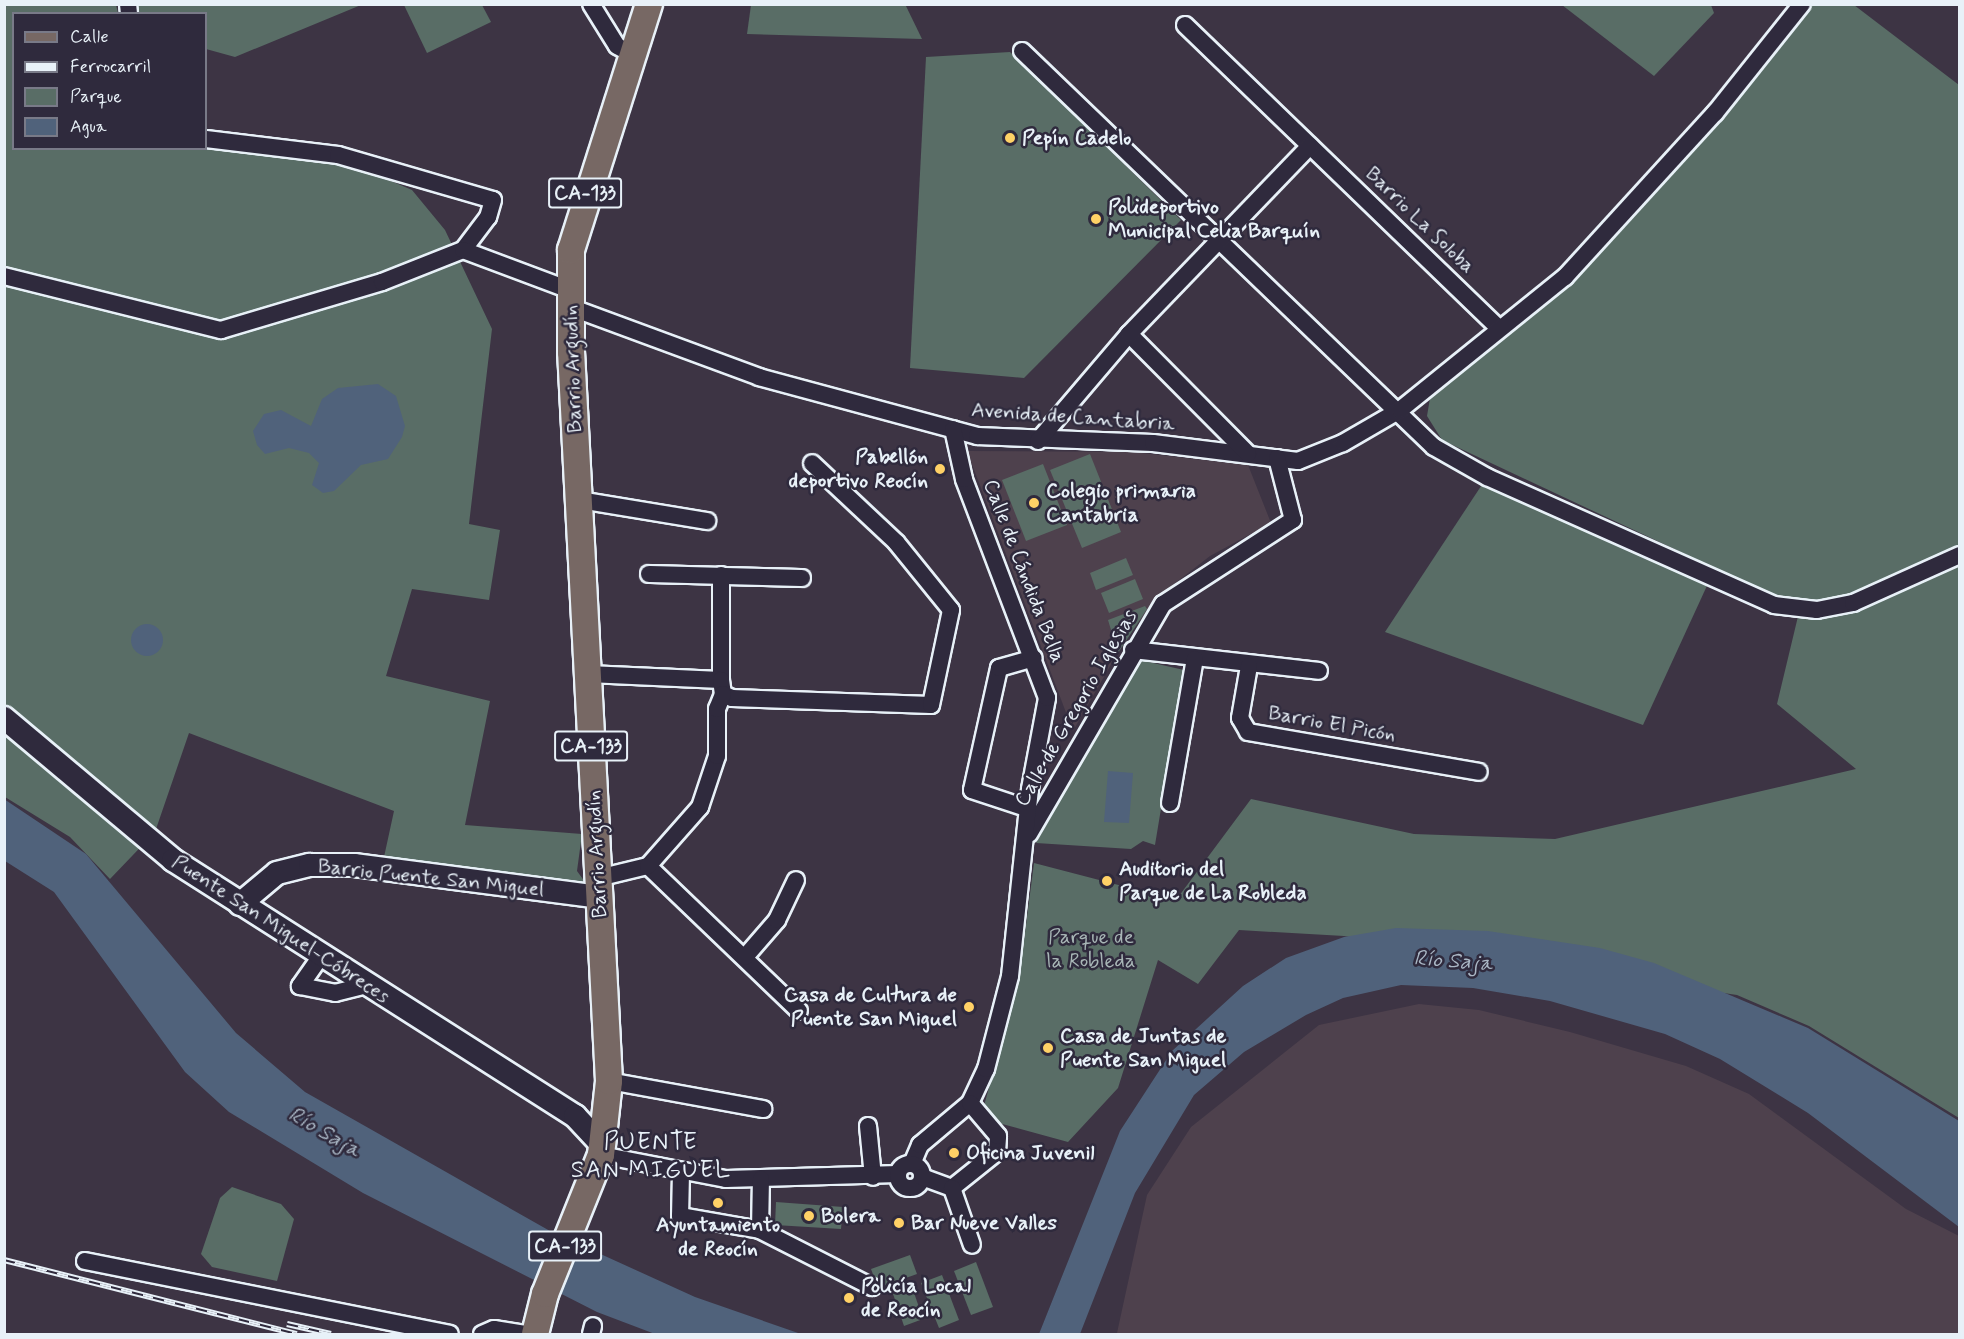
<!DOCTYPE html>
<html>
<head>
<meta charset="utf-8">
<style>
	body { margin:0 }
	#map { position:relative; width:1964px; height:1339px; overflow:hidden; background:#3d3444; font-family:Mynerve,sans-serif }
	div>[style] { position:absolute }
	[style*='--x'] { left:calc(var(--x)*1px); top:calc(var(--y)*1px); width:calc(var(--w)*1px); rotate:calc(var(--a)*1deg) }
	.built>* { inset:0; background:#4e414d }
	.green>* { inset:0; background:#596d66 }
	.water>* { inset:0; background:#50627b }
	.round { border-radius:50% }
	.roads { filter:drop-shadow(2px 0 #e8f1f8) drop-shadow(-2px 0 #e8f1f8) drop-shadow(0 2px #e8f1f8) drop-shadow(0 -2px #e8f1f8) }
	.street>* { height:16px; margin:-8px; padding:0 8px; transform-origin:8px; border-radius:8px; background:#2f2a3d }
	.street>.ring { margin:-8px; padding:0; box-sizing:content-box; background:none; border:16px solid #2f2a3d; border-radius:50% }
	.secondary>* { height:22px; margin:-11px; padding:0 11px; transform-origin:11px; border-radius:11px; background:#2f2a3d }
	.primary>* { height:26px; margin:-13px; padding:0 13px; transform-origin:13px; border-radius:13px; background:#776864 }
	.rail>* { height:6px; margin-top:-3px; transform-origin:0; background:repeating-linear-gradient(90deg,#2f2a3d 0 11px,#e8f1f8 0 22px); box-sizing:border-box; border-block:2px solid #e8f1f8 }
	.dots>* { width:16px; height:16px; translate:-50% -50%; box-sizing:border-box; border:3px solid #2f2a3d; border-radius:50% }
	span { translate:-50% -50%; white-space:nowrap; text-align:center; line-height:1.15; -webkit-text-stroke:5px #2f2a3d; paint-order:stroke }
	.shield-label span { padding:2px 4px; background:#2f2a3d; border:2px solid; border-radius:4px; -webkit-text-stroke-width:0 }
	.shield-label { font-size:20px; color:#e8f1f8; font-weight:700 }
	.poi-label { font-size:21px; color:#e8f1f8; font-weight:700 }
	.left { translate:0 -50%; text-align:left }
	.right { translate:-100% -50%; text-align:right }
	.street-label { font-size:21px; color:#e8f1f8 }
	.park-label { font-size:21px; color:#a8b6b6 }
	.water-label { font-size:22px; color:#abb8c6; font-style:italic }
	.quarter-label { font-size:24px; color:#e8f1f8; letter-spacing:1.5px }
	.frame { position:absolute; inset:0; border:6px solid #e8f1f8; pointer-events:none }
	.legend { position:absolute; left:12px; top:12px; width:195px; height:138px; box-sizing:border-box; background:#2f2a3d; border:2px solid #797a88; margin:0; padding:8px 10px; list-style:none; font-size:18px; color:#e8f1f8 }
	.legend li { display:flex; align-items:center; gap:12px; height:30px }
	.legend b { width:30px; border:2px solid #797a88 }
</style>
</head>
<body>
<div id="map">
	<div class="built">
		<i style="clip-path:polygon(967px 451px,1133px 452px,1248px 465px,1271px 523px,1210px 556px,1160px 595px,1125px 640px,1073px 731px)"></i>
		<i style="clip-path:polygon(1419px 1004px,1479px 1010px,1570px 1032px,1686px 1066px,1749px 1094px,1906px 1209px,1959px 1236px,1959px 1334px,1117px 1333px,1147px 1195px,1191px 1127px,1319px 1025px)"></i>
	</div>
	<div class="green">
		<i style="clip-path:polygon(905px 4px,922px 39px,747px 34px,751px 5px)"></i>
		<i style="clip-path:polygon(4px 5px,116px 5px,118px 13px,14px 14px,14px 148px,206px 148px,206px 144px,284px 149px,361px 168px,412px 190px,445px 230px,492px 329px,469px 524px,500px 530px,489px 600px,412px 589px,386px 676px,490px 701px,465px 825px,582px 834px,577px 871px,585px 882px,384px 857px,394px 811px,189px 733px,155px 832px,110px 879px,70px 837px,5px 797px)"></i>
		<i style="clip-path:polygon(136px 5px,361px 5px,235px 57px,206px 49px,206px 14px,136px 13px)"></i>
		<i style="clip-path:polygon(404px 5px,482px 5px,491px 22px,427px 53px)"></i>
		<i style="clip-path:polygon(1562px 5px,1711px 5px,1714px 13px,1654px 76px)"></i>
		<i style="clip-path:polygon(1813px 5px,1854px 5px,1959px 85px,1959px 1118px,1809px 1026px,1737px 995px,1344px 936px,1239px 930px,1198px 984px,1158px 960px,1118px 1088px,1068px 1142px,991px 1121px,982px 1113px,1019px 979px,1034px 863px,1176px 900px,1251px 799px,1414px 834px,1555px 839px,1856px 769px,1777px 704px,1800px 608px,1442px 440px,1427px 416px,1430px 398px,1571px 281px,1706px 136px)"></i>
		<i style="clip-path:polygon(1010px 52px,1181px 220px,1024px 378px,910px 368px,926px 57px)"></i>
		<i style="clip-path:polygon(1090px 454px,1121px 532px,1082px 548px,1050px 470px)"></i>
		<i style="clip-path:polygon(1043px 464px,1067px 525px,1026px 541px,1002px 480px)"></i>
		<i style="clip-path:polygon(1487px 477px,1711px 577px,1643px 725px,1385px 632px)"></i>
		<i style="clip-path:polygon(1126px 558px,1133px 575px,1096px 590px,1090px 573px)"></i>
		<i style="clip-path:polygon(1135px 579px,1143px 599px,1109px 613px,1101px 593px)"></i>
		<i style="clip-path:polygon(1145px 606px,1147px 609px,1118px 653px,1108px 620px)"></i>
		<i style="clip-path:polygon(1140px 660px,1184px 670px,1155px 845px,1143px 841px,1131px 849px,1036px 843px)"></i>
		<i style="clip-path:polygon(232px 1187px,281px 1204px,294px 1219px,277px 1281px,212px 1267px,201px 1254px,220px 1198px)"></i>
		<i style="clip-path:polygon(776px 1202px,843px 1207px,841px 1229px,775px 1225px)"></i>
		<i style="clip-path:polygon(910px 1255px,917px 1274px,878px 1288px,871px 1269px)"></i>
		<i style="clip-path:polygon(976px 1262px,993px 1307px,971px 1315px,954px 1271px)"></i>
		<i style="clip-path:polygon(942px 1275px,959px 1320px,939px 1328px,921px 1283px)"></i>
		<i style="clip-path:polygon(910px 1281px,923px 1319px,904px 1326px,891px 1288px)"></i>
	</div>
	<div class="water">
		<i style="clip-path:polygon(378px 384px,396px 396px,405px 426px,402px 437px,388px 459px,361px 465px,334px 491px,323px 493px,312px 485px,319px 463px,309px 453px,289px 448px,265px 454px,257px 445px,253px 431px,264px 414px,281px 410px,311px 426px,322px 399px,338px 388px)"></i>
		<i class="round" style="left:131px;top:624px;width:32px;height:32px"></i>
		<i style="clip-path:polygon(1108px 771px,1133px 773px,1129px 823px,1104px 822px)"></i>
		<i style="clip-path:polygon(4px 799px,86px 854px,236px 1033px,305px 1092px,550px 1231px,695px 1297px,801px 1334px,655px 1334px,597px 1312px,363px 1193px,229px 1112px,185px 1072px,54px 892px,5px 861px)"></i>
		<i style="clip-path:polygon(1396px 928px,1488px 931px,1600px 948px,1654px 963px,1808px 1028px,1959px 1121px,1959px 1227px,1808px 1113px,1720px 1059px,1665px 1034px,1550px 1001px,1473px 988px,1401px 985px,1343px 998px,1306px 1015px,1244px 1052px,1194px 1095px,1135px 1193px,1080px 1334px,1039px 1334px,1120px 1131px,1172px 1051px,1243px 986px,1286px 958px,1344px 937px)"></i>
	</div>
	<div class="roads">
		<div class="street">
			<i style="--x:128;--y:4;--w:10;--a:84"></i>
			<i style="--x:591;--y:4;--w:49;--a:58.2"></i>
			<i style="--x:617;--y:46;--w:17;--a:28"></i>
			<i style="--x:1185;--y:25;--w:435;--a:44"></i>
			<i style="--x:1022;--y:51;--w:571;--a:43.87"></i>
			<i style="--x:1434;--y:447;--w:61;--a:29.5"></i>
			<i style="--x:1487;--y:477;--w:314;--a:24"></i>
			<i style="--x:1774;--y:605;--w:43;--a:6.6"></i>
			<i style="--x:1817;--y:610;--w:37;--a:-11"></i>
			<i style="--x:1853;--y:603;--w:117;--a:-24.2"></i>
			<i style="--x:206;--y:139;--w:133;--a:6.9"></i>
			<i style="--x:338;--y:155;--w:161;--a:16.2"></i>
			<i style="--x:493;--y:200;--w:18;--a:106"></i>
			<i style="--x:488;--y:217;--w:41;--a:127.1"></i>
			<i style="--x:4;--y:276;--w:224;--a:14"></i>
			<i style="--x:221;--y:330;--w:168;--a:-16.6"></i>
			<i style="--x:382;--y:282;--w:87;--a:-21.6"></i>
			<i style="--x:463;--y:250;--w:114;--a:20.5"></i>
			<i style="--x:570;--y:307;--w:202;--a:20.3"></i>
			<i style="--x:759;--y:377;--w:226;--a:15.1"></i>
			<i style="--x:977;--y:436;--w:176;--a:2.3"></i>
			<i style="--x:1153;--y:443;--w:146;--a:7.1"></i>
			<i style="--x:1298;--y:461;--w:48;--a:-21.8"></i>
			<i style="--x:1343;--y:443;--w:66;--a:-30.1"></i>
			<i style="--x:1400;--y:410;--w:212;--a:-38.9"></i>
			<i style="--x:1565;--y:277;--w:222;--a:-47.6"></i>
			<i style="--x:1715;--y:113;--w:139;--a:-51.4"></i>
			<i style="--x:1129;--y:334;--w:169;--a:45.2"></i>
			<i style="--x:1038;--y:441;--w:140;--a:-49.6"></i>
			<i style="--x:1129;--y:334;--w:261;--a:-46.1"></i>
			<i style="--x:579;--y:500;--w:130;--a:9.3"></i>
			<i style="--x:649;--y:574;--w:153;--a:1.5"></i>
			<i style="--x:721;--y:575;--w:105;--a:90"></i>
			<i style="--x:1133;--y:650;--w:187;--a:6.4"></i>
			<i style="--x:1249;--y:666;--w:53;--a:99.8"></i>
			<i style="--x:1240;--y:718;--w:16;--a:60"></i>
			<i style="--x:1248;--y:732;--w:234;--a:9.8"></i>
			<i style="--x:588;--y:674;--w:133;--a:2.6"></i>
			<i style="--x:721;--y:680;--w:14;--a:82"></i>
			<i style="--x:723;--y:694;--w:10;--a:24"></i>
			<i style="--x:732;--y:698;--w:199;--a:2"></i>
			<i style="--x:931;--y:705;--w:97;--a:-78.1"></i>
			<i style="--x:951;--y:610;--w:87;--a:-129"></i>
			<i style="--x:896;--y:542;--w:115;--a:-136.8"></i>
			<i style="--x:1170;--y:803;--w:146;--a:-80.2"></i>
			<i style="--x:1029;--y:809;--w:60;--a:-161.6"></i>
			<i style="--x:972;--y:790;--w:125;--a:-77.5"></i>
			<i style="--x:999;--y:668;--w:36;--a:-16"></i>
			<i style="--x:1029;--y:834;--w:266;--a:-59.8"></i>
			<i style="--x:1163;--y:604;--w:155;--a:-32.9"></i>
			<i style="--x:1293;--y:520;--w:64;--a:-104.5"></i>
			<i style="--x:648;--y:866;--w:209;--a:43.8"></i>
			<i style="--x:598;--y:878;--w:51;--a:-13.5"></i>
			<i style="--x:648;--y:866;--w:79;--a:-48.6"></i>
			<i style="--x:700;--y:807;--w:54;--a:-71.6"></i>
			<i style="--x:717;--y:756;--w:47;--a:-90"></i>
			<i style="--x:717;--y:709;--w:16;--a:-68"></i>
			<i style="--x:321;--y:956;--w:37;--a:125"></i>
			<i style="--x:300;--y:986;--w:36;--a:11"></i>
			<i style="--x:335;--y:993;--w:33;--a:-14"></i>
			<i style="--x:745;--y:957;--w:49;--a:-49.1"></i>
			<i style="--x:777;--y:920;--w:44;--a:-64.6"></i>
			<i style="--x:609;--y:1081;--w:157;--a:10.3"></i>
			<i style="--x:868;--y:1126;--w:51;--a:84.4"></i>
			<i style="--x:601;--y:1155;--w:127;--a:10.9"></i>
			<i style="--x:726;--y:1179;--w:172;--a:-1.7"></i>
			<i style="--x:912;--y:1164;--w:21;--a:-67"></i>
			<i style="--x:920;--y:1145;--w:65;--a:-40"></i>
			<i style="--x:970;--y:1103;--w:38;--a:-65"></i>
			<i style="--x:986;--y:1069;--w:96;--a:-75.5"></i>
			<i style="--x:1010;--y:976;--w:188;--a:-83.9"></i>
			<i style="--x:1030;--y:789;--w:93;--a:-79.4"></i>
			<i style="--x:1047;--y:698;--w:234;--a:-110.8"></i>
			<i style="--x:964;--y:479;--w:51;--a:-102.4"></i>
			<i class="ring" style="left:898px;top:1164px;width:8px;height:8px"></i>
			<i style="--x:681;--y:1173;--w:43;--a:91.3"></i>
			<i style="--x:680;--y:1216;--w:81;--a:9.9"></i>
			<i style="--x:760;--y:1230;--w:126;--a:27"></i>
			<i style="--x:922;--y:1177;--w:32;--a:20"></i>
			<i style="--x:952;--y:1188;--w:58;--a:-38.7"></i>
			<i style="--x:997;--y:1152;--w:16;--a:-86"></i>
			<i style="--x:998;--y:1136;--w:43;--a:-130.3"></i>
			<i style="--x:952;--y:1188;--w:60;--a:70.7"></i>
			<i style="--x:760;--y:1230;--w:51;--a:-88.9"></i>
			<i style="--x:85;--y:1261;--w:372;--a:11.3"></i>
			<i style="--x:482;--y:1334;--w:13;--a:-23"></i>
			<i style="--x:494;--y:1329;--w:30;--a:9"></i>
			<i style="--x:591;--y:1334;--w:8;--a:-76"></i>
		</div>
		<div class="secondary">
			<i style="--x:4;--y:718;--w:221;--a:40"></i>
			<i style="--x:173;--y:860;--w:477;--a:32.5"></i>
			<i style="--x:575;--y:1116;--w:41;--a:47"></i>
			<i style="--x:240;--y:904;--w:48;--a:-40"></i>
			<i style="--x:277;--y:873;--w:34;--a:-14"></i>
			<i style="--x:310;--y:865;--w:44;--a:0"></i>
			<i style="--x:354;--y:865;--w:247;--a:7.4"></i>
		</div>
		<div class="primary">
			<i style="--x:535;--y:1334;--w:41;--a:-76"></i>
			<i style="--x:545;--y:1294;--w:150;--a:-68.1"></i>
			<i style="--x:601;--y:1155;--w:74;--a:-83.8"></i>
			<i style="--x:609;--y:1081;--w:730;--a:-92.98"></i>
			<i style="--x:571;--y:352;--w:102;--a:-90"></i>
			<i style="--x:571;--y:250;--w:258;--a:-72.4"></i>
		</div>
	</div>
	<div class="rail">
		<i style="--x:4;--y:1260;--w:302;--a:14.2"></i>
		<i style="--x:287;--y:1324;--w:45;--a:12.8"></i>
	</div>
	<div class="dots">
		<i style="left:1010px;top:138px;background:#ffd166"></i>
		<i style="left:1096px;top:219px;background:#ffd166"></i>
		<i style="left:940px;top:469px;background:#ffd166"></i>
		<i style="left:1034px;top:503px;background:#ffd166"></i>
		<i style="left:1107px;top:881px;background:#ffd166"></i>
		<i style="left:969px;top:1007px;background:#ffd166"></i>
		<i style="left:1048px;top:1048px;background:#ffd166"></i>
		<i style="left:954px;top:1153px;background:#ffd166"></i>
		<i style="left:718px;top:1203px;background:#ffd166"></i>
		<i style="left:809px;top:1216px;background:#ffd166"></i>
		<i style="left:899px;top:1223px;background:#ffd166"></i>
		<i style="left:849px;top:1298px;background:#ffd166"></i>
	</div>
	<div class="shield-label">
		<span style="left:585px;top:193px">CA-133</span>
		<span style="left:591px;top:746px">CA-133</span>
		<span style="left:565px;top:1246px">CA-133</span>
	</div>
	<div class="poi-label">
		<span class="left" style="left:1022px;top:138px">Pepín Cadelo</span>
		<span class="left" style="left:1108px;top:219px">Polideportivo<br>Municipal Celia Barquín</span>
		<span class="right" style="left:928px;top:469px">Pabellón<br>deportivo Reocín</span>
		<span class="left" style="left:1046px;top:503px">Colegio primaria<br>Cantabria</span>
		<span class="left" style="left:1119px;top:881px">Auditorio del<br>Parque de La Robleda</span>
		<span class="right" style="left:957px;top:1007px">Casa de Cultura de<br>Puente San Miguel</span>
		<span class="left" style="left:1060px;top:1048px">Casa de Juntas de<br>Puente San Miguel</span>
		<span class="left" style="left:966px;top:1153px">Oficina Juvenil</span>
		<span class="left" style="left:821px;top:1216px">Bolera</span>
		<span class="left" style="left:911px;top:1223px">Bar Nueve Valles</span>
		<span style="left:718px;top:1237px">Ayuntamiento<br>de Reocín</span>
		<span class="left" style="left:861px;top:1298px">Policía Local<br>de Reocín</span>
	</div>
	<div class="street-label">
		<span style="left:1420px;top:220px;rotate:44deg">Barrio La Soloba</span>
		<span style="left:573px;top:369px;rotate:-92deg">Barrio Argudín</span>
		<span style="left:1073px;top:417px;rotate:4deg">Avenida de Cantabria</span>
		<span style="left:1024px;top:571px;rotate:69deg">Calle de Cándida Bella</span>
		<span style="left:1076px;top:708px;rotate:-60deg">Calle de Gregorio Iglesias</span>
		<span style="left:1332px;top:724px;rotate:10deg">Barrio El Picón</span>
		<span style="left:597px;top:854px;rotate:-93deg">Barrio Argudín</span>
		<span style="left:431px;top:878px;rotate:6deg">Barrio Puente San Miguel</span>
		<span style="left:281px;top:929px;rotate:33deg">Puente San Miguel-Cóbreces</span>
	</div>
	<div class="park-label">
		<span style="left:1091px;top:949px">Parque de<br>la Robleda</span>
	</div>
	<div class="water-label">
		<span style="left:1453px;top:962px;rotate:4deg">Río Saja</span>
		<span style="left:324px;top:1133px;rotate:30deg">Río Saja</span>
	</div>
	<div class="quarter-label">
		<span style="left:651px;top:1157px">PUENTE<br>SAN MIGUEL</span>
	</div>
	<div class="frame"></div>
	<ul class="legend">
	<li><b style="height:8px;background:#776864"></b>Calle</li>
	<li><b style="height:8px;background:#e8f1f8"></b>Ferrocarril</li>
	<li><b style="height:16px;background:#596d66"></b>Parque</li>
	<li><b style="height:16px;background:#50627b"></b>Agua</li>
	</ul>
</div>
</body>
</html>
